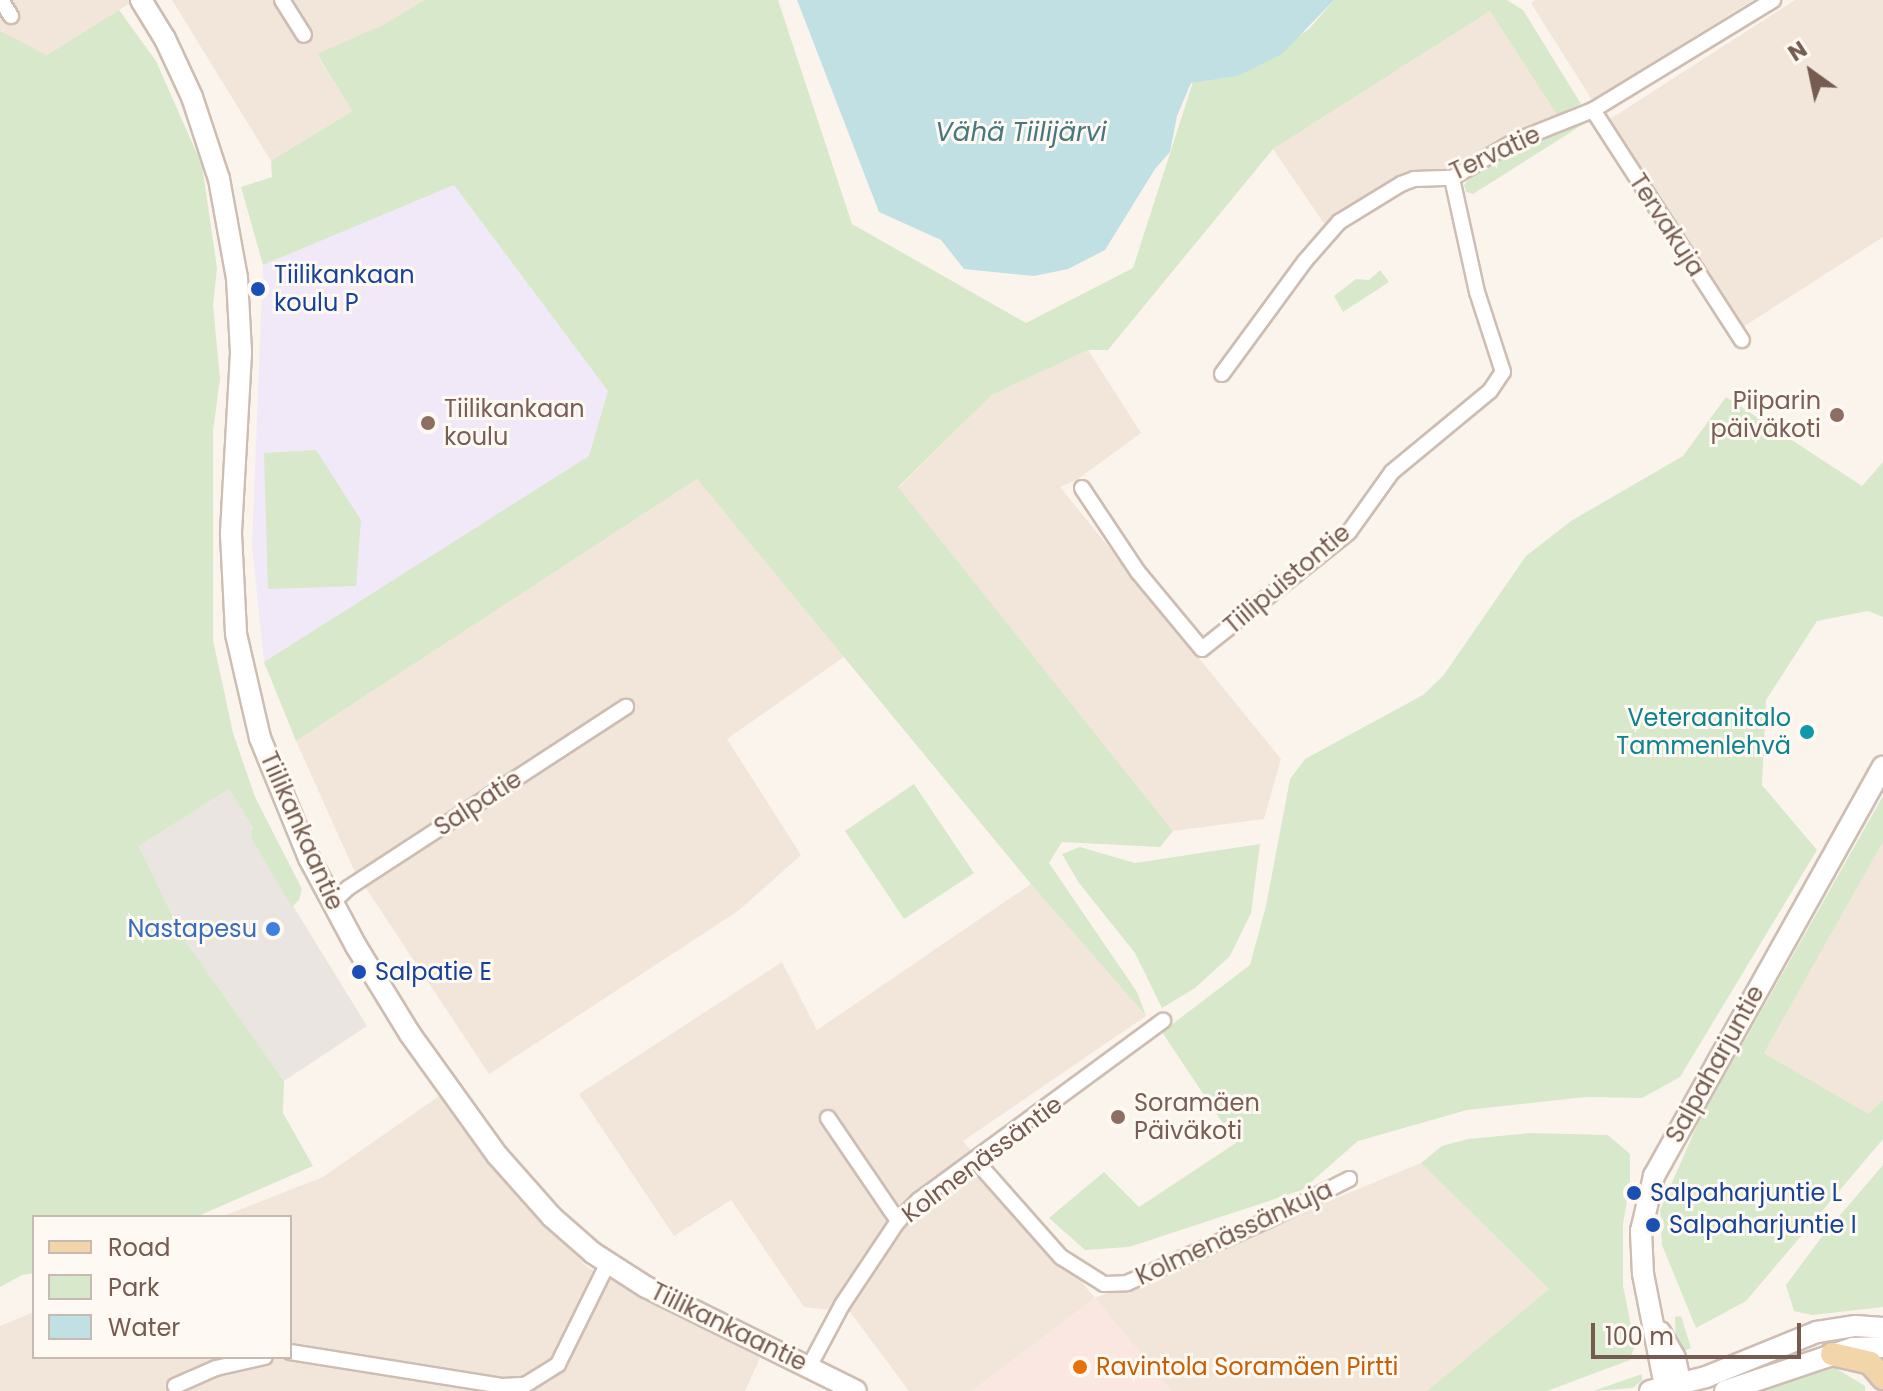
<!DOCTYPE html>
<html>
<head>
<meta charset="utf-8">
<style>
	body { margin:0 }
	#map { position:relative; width:1883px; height:1391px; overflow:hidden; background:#fbf4ec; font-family:Poppins,sans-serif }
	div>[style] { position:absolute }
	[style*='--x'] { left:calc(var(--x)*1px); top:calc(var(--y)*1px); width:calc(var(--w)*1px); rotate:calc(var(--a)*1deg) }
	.residential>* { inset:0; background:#f2e6db }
	.commercial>* { inset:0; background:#fae7e1 }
	.industrial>* { inset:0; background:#ebe5e1 }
	.education>* { inset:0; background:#f1e8f8 }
	.green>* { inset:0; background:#d8e8cb }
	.water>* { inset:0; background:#c1e0e4 }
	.roads { filter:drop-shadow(2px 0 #cdbdb2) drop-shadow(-2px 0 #cdbdb2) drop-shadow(0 2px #cdbdb2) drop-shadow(0 -2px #cdbdb2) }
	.street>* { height:14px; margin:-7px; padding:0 7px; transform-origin:7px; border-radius:7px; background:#fff }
	.secondary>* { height:20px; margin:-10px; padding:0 10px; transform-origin:10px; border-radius:10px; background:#fff }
	.primary>* { height:22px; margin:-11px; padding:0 11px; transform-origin:11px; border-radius:11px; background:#f3d5aa }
	.dots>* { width:22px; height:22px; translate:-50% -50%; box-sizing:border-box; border:4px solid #fef9f2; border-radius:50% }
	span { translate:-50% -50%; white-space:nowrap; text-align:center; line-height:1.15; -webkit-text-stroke:6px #fef9f2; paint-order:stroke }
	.street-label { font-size:24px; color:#755b50 }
	.transit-label { font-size:24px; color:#164399 }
	.left { translate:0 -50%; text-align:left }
	.education-label { font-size:24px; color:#785e54 }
	.right { translate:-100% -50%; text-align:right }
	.culture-label { font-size:24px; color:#0d838f }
	.shop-label { font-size:24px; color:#366cbe }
	.food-label { font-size:24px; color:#c56008 }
	.water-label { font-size:26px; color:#47787f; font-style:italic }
	.legend { position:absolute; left:32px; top:1215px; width:260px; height:144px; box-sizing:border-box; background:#fef9f2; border:2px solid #c7bab1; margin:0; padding:10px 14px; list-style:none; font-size:24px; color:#755b50 }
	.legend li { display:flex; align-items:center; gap:16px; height:40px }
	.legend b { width:40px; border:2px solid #c7bab1 }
	.north { position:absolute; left:1771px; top:32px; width:80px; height:80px; -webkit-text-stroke:6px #fef9f2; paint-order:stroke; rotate:327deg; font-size:22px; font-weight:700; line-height:32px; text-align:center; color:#755b50 }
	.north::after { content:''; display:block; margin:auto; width:28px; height:36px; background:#755b50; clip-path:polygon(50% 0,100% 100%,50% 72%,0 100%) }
	.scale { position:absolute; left:1591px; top:1323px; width:210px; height:36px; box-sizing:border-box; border:4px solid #755b50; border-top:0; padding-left:10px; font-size:24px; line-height:28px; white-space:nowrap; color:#755b50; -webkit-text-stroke:6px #fef9f2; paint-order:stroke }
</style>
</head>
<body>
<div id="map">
	<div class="residential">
		<i style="clip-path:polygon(0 0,135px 0,47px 55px,0 31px)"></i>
		<i style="clip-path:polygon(172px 0,424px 0,385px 24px,317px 55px,352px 111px,271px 161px)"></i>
		<i style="clip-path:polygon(1535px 0,1753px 0,1592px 100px,1531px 3px)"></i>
		<i style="clip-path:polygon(1795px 0,1883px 0,1883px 237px,1740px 329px,1607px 121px)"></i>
		<i style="clip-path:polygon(1490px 11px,1557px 115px,1508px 137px,1443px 174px,1408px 172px,1325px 225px,1273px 149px)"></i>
		<i style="clip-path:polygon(1088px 350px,1141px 433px,1078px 479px,1060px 487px,1281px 759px,1264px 819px,1173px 831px,898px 488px,992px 395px)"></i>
		<i style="clip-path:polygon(697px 479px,844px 657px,727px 739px,801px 855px,738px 911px,489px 1074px,354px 870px,296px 741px)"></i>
		<i style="clip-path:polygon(1883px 842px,1883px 1100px,1868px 1115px,1764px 1053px)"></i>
		<i style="clip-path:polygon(1031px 884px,1146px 1016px,963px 1141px,1095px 1298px,1421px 1163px,1549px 1289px,1427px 1391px,1171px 1391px,1095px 1298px,972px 1391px,909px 1391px,850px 1312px,804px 1307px,731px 1200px,674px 1236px,579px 1094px,782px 962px,817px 1030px)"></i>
		<i style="clip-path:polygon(439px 1096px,587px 1267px,760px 1358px,745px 1391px,0 1391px,0 1326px,34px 1312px,34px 1357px,290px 1357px,290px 1217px,221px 1217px,323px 1177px)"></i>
	</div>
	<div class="commercial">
		<i style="clip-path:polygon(1095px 1298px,1171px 1391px,972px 1391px)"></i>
	</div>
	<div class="industrial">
		<i style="clip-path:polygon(229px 789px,253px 828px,250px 836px,367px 1026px,284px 1081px,182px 936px,139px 846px)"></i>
	</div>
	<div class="education">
		<i style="clip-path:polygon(454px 185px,608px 391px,590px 456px,264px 662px,252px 546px,263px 265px)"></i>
	</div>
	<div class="green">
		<i style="clip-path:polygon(424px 0,778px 0,852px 224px,1026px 323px,1133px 268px,1193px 82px,1238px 76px,1309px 29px,1334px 0,1507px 0,1523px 10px,1581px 104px,1557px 115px,1490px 11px,1273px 149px,1108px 350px,1088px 350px,992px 395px,898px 487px,1173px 831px,1160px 847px,1062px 842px,1049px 863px,1137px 992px,1146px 1016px,1031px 884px,697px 479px,296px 741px,264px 662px,589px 456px,608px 391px,454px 185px,263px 265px,241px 187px,272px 177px,271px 161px,352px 111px,317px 54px,385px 24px)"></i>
		<i style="clip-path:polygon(119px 10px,156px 61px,202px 165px,217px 268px,213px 305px,220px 379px,213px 431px,213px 640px,233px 733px,255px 797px,302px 889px,299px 900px,292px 907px,250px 836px,253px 828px,229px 789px,139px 846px,182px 936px,284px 1081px,283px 1113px,313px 1166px,196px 1217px,34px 1217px,34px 1273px,22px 1275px,0 1287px,0 31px,47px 55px)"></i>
		<i style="clip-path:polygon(1582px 120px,1582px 125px,1473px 194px,1466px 192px,1464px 185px,1485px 161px)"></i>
		<i style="clip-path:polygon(1380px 270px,1389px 282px,1343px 312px,1334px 296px,1356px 279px,1369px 280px)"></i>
		<i style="clip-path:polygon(1726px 397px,1862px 486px,1883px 462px,1883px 617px,1868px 611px,1817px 621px,1766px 700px,1762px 785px,1817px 850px,1680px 1077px,1642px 1098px,1586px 1097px,1467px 1110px,1358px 1141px,1302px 1190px,1129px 1247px,1085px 1250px,1049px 1218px,1104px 1172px,1139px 1207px,1236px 1143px,1162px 1032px,1250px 965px,1266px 906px,1290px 779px,1305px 759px,1423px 695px,1443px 676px,1526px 556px,1571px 521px,1683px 456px)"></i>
		<i style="clip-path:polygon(316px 450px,361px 520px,356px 586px,268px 589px,264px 453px)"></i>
		<i style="clip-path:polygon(914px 784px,974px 873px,904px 919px,845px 831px)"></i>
		<i style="clip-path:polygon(1883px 796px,1883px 842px,1764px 1053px,1868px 1114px,1883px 1100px,1883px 1139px,1746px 1301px,1696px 1328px,1662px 1245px,1660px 1210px,1698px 1123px)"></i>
		<i style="clip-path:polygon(1260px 844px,1251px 913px,1230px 956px,1195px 988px,1162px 1008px,1135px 953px,1079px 883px,1062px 854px,1080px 847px,1135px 863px)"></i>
		<i style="clip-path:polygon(1530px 1133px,1608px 1135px,1630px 1154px,1630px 1183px,1623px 1224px,1623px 1286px,1635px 1345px,1630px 1360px,1547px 1391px,1427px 1391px,1549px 1289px,1421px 1163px,1442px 1146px,1468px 1139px)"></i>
		<i style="clip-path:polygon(1883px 1165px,1883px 1307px,1812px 1315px,1794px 1311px,1786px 1285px,1824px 1234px)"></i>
		<i style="clip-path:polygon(1681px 1316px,1691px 1348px,1681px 1352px,1676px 1345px,1675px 1317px)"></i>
		<i style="clip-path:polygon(1819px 1358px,1865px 1386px,1865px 1391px,1732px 1391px)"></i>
		<i style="clip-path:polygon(1642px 1374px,1642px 1380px,1633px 1388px,1593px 1391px)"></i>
	</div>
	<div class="water">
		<i style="clip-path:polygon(797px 0,1334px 0,1282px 54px,1238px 76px,1191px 83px,1177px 116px,1170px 152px,1155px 169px,1105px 250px,1068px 269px,1034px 276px,964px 269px,941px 240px,879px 212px)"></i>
	</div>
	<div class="roads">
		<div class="street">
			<i style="--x:1;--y:0;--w:19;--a:58"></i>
			<i style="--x:282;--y:0;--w:41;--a:57.8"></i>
			<i style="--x:1593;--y:110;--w:274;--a:57.1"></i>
			<i style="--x:1222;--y:374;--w:140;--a:-53.7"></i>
			<i style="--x:1305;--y:261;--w:52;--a:-48.9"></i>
			<i style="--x:1339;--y:222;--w:73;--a:-31.5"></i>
			<i style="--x:1401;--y:184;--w:14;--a:-21"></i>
			<i style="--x:1414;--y:179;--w:38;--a:-2"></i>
			<i style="--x:1452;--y:178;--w:71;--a:-30.5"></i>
			<i style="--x:1513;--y:142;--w:86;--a:-21.8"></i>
			<i style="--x:1593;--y:110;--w:211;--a:-31.4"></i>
			<i style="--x:1082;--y:488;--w:101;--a:56.3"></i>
			<i style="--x:1138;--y:572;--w:100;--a:50.3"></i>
			<i style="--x:1202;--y:649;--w:188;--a:-38.5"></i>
			<i style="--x:1349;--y:532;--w:74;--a:-54.4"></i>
			<i style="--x:1392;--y:472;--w:127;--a:-39.6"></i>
			<i style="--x:1490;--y:391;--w:23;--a:-56"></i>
			<i style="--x:1503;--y:372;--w:84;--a:-108"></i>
			<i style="--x:1477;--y:292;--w:117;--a:-102.4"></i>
			<i style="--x:332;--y:903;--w:22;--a:-43"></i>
			<i style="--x:348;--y:888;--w:332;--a:-33.1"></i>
			<i style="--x:828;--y:1118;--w:125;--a:55.8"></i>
			<i style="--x:976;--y:1161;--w:128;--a:48.5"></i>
			<i style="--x:1061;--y:1257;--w:51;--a:32.1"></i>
			<i style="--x:1104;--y:1284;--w:23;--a:-2"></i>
			<i style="--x:1127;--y:1283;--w:154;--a:-24.1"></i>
			<i style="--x:1268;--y:1220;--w:91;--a:-26.8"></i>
			<i style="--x:290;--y:1352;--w:216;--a:9.1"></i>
			<i style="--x:503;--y:1386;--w:22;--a:-3"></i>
			<i style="--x:525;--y:1385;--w:39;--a:-32"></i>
			<i style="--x:558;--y:1364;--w:113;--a:-63.7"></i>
			<i style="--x:809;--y:1367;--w:70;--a:-62"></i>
			<i style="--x:842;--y:1305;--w:101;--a:-56.3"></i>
			<i style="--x:898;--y:1221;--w:30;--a:-45"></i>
			<i style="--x:919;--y:1200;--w:303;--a:-36.3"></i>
			<i style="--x:175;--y:1386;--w:45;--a:-23.7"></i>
			<i style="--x:216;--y:1368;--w:50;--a:-12.7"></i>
		</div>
		<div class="secondary">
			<i style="--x:141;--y:0;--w:46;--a:58.4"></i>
			<i style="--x:165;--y:39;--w:64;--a:65"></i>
			<i style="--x:192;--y:97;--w:86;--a:71.8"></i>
			<i style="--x:219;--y:179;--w:101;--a:79.7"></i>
			<i style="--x:237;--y:278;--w:75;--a:86.9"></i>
			<i style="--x:241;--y:353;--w:181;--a:93.2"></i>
			<i style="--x:231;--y:534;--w:100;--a:87.1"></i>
			<i style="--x:236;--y:634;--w:107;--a:77"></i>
			<i style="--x:260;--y:738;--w:130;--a:67.8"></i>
			<i style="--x:309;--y:858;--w:100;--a:61.9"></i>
			<i style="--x:356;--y:946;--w:103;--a:58.5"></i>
			<i style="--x:410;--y:1034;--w:149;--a:54.3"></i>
			<i style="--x:497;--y:1155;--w:83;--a:48.4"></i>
			<i style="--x:552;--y:1217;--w:55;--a:41.3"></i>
			<i style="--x:593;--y:1253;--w:63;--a:32.7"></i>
			<i style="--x:646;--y:1287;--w:234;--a:26.3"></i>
			<i style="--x:1660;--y:1332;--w:30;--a:60"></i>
			<i style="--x:1675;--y:1358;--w:34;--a:78"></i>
			<i style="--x:1665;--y:1386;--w:114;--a:-101.1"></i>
			<i style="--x:1643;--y:1274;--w:43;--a:-92.7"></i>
			<i style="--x:1641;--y:1231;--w:57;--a:-76.7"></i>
			<i style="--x:1654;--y:1176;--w:469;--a:-60.8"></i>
			<i style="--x:1650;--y:1391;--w:58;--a:-14"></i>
			<i style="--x:1706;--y:1377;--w:120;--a:-22.1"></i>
			<i style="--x:1817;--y:1332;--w:39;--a:-9"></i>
			<i style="--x:1856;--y:1326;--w:27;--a:4"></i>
			<i style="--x:1725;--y:1391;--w:135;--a:-18.6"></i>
			<i style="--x:1853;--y:1348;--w:30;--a:-2"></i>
		</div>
		<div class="primary">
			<i style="--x:1832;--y:1354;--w:39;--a:13"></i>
			<i style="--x:1870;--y:1363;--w:20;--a:49"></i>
		</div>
	</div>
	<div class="dots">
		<i style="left:258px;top:289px;background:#1a4fb4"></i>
		<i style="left:1837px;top:415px;background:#8d6e63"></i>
		<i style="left:428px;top:423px;background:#8d6e63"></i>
		<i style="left:1807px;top:732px;background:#0f9aa8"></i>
		<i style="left:273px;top:929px;background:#3f7fe0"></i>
		<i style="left:359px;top:972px;background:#1a4fb4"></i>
		<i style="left:1118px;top:1117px;background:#8d6e63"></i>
		<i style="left:1634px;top:1193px;background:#1a4fb4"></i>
		<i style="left:1653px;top:1225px;background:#1a4fb4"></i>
		<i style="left:1080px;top:1367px;background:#e8710a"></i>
	</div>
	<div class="street-label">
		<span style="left:1495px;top:153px;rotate:-25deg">Tervatie</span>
		<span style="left:1667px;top:225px;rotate:57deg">Tervakuja</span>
		<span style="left:1287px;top:579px;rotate:-40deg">Tiilipuistontie</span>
		<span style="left:478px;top:803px;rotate:-33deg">Salpatie</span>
		<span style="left:302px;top:831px;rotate:66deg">Tiilikankaantie</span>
		<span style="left:1715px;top:1064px;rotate:-61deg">Salpaharjuntie</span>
		<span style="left:982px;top:1159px;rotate:-37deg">Kolmenässäntie</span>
		<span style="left:1234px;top:1233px;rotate:-25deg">Kolmenässänkuja</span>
		<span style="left:729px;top:1327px;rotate:26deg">Tiilikankaantie</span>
	</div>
	<div class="transit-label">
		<span class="left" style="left:274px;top:289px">Tiilikankaan<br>koulu P</span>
		<span class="left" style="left:375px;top:972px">Salpatie E</span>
		<span class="left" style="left:1650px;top:1193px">Salpaharjuntie L</span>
		<span class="left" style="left:1669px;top:1225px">Salpaharjuntie I</span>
	</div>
	<div class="education-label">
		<span class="right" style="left:1821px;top:415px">Piiparin<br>päiväkoti</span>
		<span class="left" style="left:444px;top:423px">Tiilikankaan<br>koulu</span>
		<span class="left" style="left:1134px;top:1117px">Soramäen<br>Päiväkoti</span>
	</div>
	<div class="culture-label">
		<span class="right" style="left:1791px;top:732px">Veteraanitalo<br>Tammenlehvä</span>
	</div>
	<div class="shop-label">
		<span class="right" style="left:257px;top:929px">Nastapesu</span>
	</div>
	<div class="food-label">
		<span class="left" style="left:1096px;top:1367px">Ravintola Soramäen Pirtti</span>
	</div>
	<div class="water-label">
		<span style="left:1021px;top:133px">Vähä Tiilijärvi</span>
	</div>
	<ul class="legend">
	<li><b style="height:10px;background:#f3d5aa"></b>Road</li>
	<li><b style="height:22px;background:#d8e8cb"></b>Park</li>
	<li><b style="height:22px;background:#c1e0e4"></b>Water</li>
	</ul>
	<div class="north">N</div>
	<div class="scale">100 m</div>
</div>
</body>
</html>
